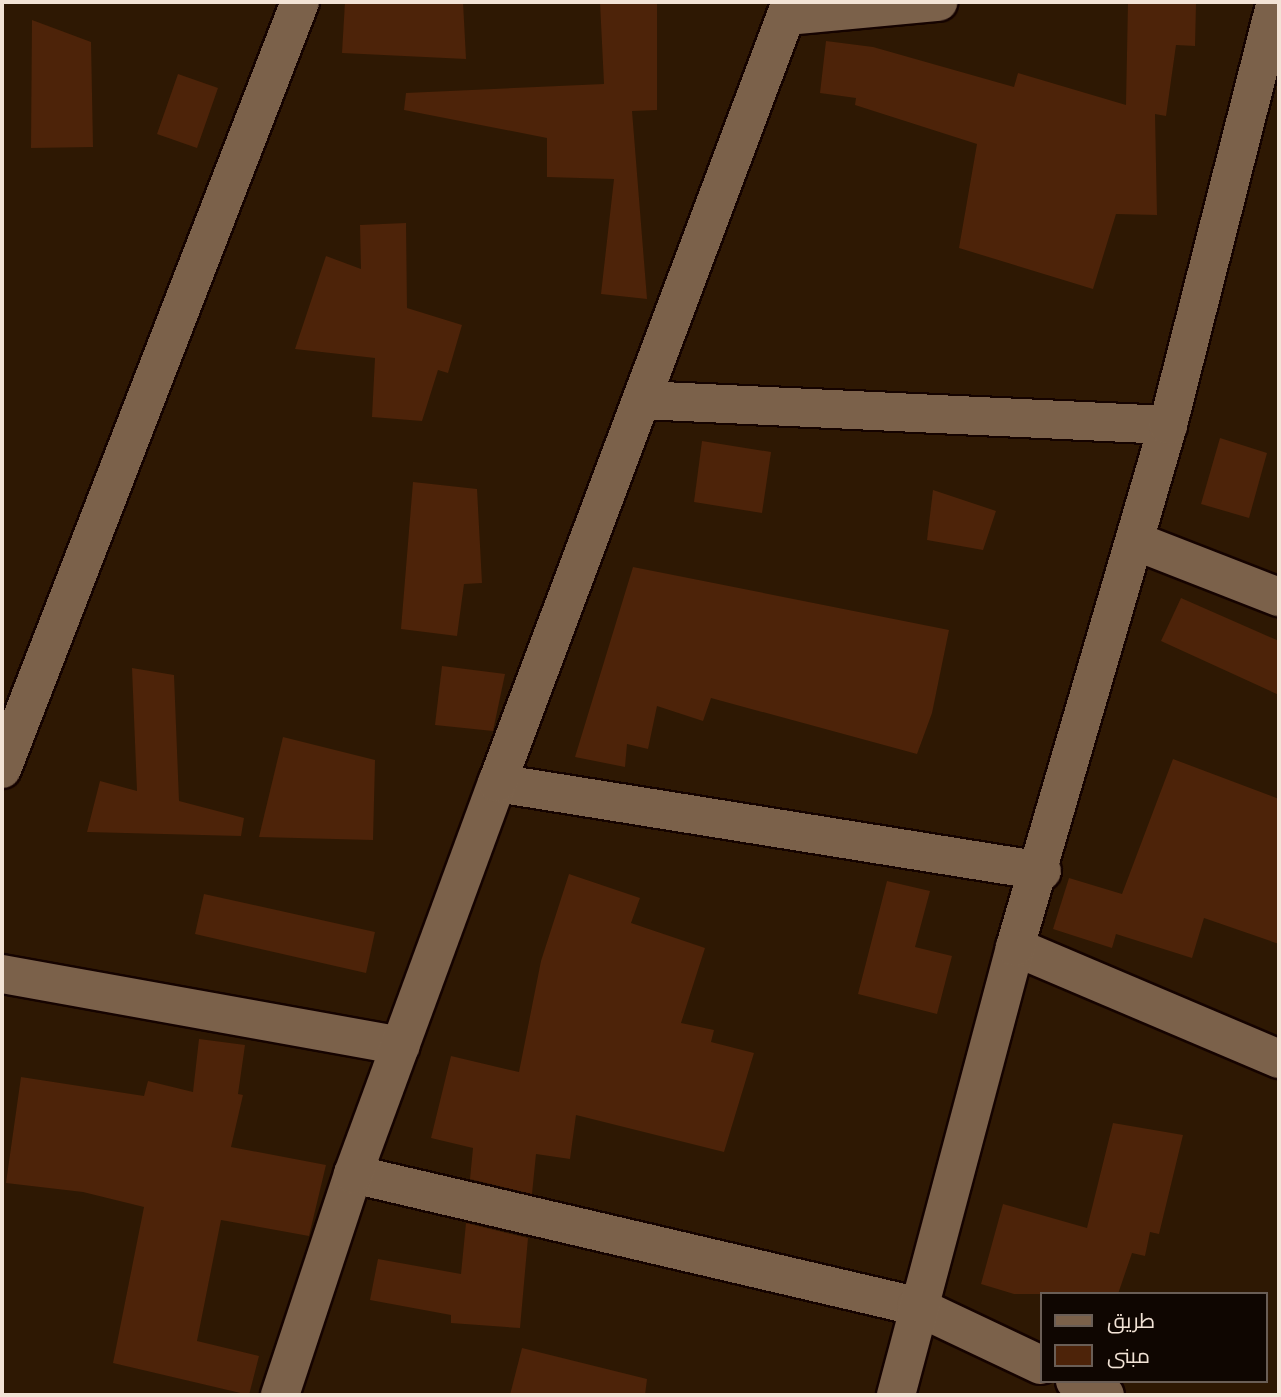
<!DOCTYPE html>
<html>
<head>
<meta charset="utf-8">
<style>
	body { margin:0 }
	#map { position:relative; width:1281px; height:1397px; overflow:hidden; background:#2e1803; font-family:"Varela Round",Cairo,sans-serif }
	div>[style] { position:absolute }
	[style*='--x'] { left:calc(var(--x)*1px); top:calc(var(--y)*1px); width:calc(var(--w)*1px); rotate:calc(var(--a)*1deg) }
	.building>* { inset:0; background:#4d2309 }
	.roads { filter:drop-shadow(2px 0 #150300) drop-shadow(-2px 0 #150300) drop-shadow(0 2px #150300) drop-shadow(0 -2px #150300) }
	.minor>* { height:38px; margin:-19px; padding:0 19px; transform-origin:19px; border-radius:19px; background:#7b614a }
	span { translate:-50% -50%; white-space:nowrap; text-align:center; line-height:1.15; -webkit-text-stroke:6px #0f0601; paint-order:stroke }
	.frame { position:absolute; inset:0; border:4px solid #f2e3d6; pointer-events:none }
	.legend { position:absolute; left:1040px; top:1292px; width:228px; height:91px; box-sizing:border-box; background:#0f0601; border:2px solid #6a5e56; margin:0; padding:9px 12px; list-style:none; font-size:21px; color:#f2e3d6 }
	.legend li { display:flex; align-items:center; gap:14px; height:35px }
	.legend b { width:35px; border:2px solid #6a5e56 }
</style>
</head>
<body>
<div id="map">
	<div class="building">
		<i style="clip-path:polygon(345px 2px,463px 2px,466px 59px,342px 53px)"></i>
		<i style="clip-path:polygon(600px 2px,657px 2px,657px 110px,632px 111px,647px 299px,601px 294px,614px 179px,547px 177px,547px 138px,404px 110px,406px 93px,604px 84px)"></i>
		<i style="clip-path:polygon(1128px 2px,1196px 4px,1195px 46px,1176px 45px,1166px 116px,1155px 114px,1157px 215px,1116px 214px,1093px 289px,959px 248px,977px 144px,855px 105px,856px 98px,820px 93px,826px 41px,873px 47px,1014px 87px,1018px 73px,1126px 105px)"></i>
		<i style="clip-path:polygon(32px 20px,91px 42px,93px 147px,31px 148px)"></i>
		<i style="clip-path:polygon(178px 74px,218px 88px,197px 148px,157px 134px)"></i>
		<i style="clip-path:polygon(406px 223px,407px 308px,462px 325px,448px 373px,438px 370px,422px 421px,372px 417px,375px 358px,295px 349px,326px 256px,361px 269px,360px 225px)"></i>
		<i style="clip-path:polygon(1220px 438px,1267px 453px,1249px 518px,1201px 504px)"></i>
		<i style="clip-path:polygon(702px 441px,771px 452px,762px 513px,694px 502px)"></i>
		<i style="clip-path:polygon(413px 482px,477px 489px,482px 583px,464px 584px,457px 636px,401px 629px)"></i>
		<i style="clip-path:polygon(933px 490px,996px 511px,983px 550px,927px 540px)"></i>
		<i style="clip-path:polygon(633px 567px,949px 630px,932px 713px,917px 754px,711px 698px,703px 721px,657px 706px,648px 749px,627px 744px,625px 767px,575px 757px)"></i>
		<i style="clip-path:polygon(1181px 598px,1279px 641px,1279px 695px,1161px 641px)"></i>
		<i style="clip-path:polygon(442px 666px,505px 674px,493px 731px,435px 725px)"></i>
		<i style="clip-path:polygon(132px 668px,174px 675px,179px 801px,244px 818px,241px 836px,87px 832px,100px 781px,137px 791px)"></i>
		<i style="clip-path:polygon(283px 737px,375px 760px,373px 840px,259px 837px)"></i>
		<i style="clip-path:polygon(1173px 759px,1279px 799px,1279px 944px,1204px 918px,1192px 958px,1116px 934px,1112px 948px,1053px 929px,1069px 878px,1122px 894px)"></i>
		<i style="clip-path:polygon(569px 874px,640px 898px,631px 923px,705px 948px,681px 1023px,714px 1030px,711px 1042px,754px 1053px,724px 1152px,576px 1115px,570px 1159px,536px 1154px,532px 1194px,470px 1179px,473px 1148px,431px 1138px,451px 1056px,519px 1072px,541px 961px)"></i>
		<i style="clip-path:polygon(887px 881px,930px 891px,915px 947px,952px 956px,937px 1014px,858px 994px)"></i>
		<i style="clip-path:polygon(204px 894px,375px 932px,366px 973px,195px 934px)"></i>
		<i style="clip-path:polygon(199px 1039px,245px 1045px,238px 1094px,243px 1095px,231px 1147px,326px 1165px,309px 1236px,221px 1220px,197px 1341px,259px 1356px,249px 1395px,113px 1363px,144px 1207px,83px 1192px,6px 1183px,21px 1077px,144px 1096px,148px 1081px,193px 1092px)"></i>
		<i style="clip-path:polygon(1113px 1123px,1183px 1135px,1159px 1234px,1150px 1232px,1145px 1256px,1132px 1253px,1118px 1294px,1014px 1294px,981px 1284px,1003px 1204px,1087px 1228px)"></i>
		<i style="clip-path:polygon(466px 1223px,528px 1238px,520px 1328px,451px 1323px,451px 1315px,370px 1300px,378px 1259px,461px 1274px)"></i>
		<i style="clip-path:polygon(522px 1348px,647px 1379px,645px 1395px,510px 1395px)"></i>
	</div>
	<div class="roads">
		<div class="minor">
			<i style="--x:787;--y:16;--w:152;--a:-5.3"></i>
			<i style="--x:642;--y:400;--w:527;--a:2.72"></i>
			<i style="--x:1135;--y:541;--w:155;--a:21.3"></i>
			<i style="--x:2;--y:769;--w:823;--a:-68.77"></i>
			<i style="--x:497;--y:783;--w:552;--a:9.17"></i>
			<i style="--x:1015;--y:947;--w:287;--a:23"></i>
			<i style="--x:2;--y:974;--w:405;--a:10.2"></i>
			<i style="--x:353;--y:1174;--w:578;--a:13.2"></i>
			<i style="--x:916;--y:1306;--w:138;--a:25.3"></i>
			<i style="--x:1075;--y:1381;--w:33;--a:25"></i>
			<i style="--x:280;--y:1395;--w:233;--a:-71.7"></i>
			<i style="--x:353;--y:1174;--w:417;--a:-69.8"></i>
			<i style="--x:497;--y:783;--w:835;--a:-69.37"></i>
			<i style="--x:896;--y:1395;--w:464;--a:-75.1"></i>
			<i style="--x:1015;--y:947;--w:544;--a:-73.66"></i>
			<i style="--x:1168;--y:425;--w:437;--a:-75.7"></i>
		</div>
	</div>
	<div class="frame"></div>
	<ul class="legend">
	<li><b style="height:9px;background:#7b614a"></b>طريق</li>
	<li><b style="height:19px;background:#4d2309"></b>مبنى</li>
	</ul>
</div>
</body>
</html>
